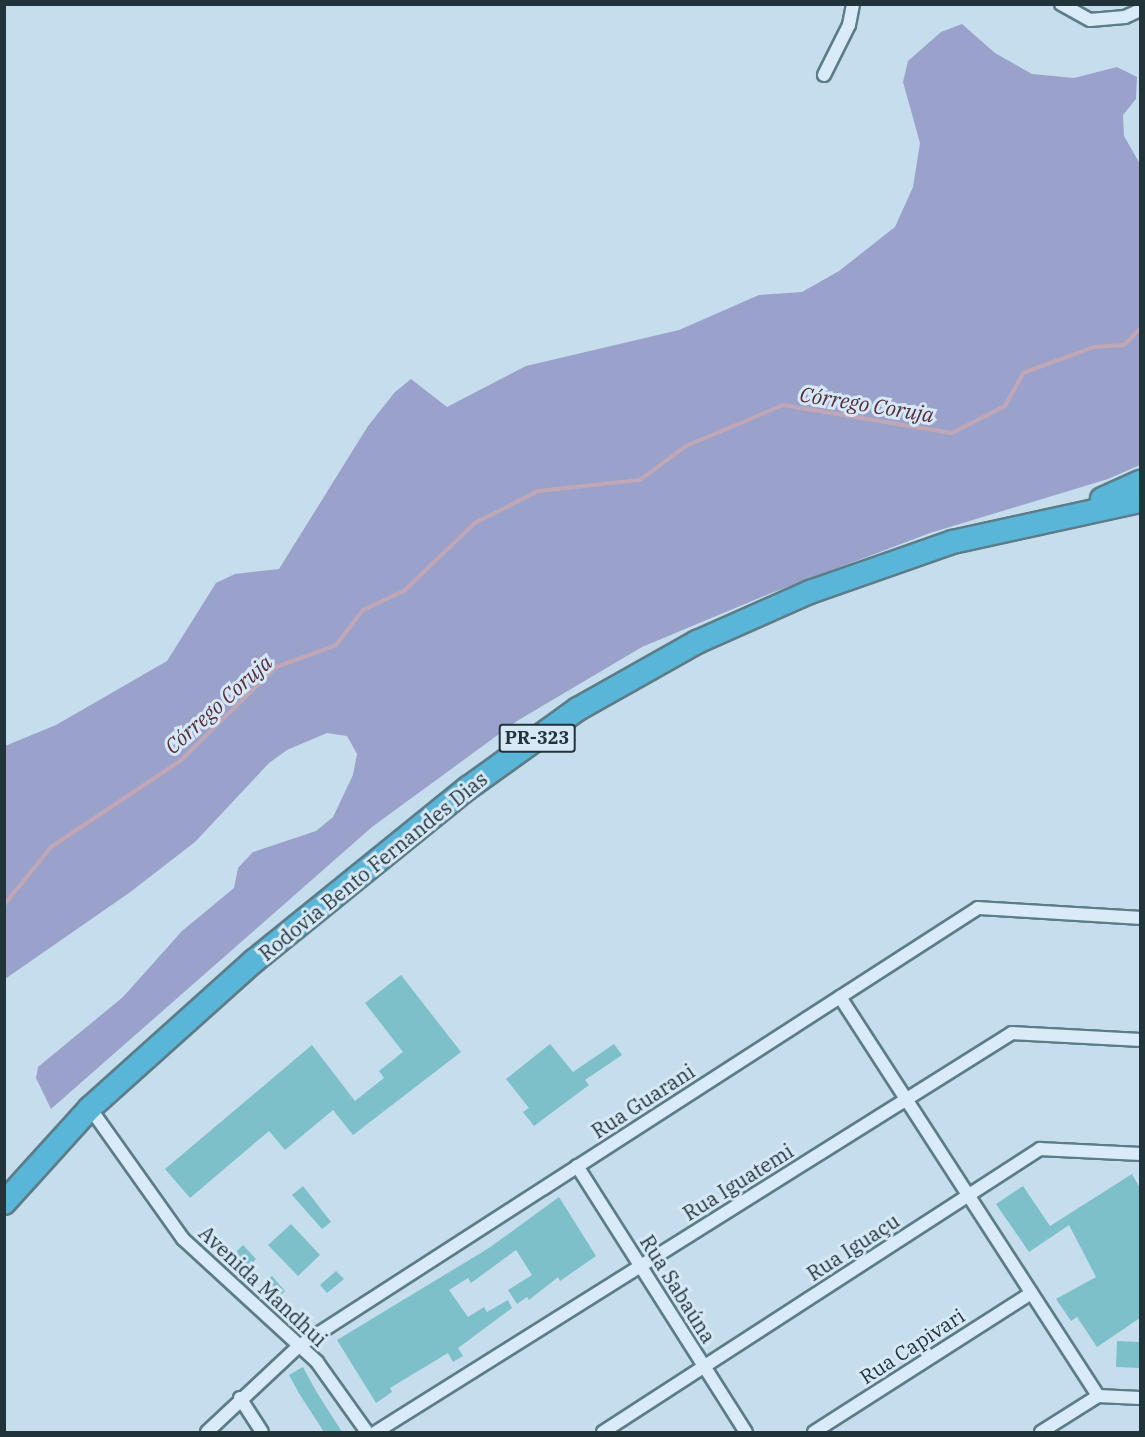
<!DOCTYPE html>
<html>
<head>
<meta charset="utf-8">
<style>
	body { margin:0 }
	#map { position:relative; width:1145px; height:1437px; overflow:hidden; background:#c6dded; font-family:"IBM Plex Serif",serif }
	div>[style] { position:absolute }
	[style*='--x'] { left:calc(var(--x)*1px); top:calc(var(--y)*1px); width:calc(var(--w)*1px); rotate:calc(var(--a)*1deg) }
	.green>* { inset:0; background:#9aa2cb }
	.stream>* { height:4px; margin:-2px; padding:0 2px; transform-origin:2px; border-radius:2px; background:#c1a7b6 }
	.building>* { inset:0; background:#7dc0ca }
	.roads { filter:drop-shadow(2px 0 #5c7d88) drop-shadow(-2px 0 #5c7d88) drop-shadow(0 2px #5c7d88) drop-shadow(0 -2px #5c7d88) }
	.street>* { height:12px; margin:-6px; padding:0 6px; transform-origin:6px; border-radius:6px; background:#d9ebf8 }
	.highway>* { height:22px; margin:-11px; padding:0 11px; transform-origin:11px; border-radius:11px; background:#5ab6d9 }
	span { translate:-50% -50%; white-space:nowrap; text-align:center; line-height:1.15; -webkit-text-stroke:6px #d6e7f5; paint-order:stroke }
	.shield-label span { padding:2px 4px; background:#d6e7f5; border:2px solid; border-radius:4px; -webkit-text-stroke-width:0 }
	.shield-label { font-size:18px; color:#203439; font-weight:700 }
	.street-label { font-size:20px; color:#203439 }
	.water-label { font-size:21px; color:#582f3d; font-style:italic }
	.frame { position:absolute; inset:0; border:6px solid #203439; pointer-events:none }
</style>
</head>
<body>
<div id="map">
	<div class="green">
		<i style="clip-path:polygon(962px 24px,995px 53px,1032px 74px,1074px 78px,1117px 67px,1137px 77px,1136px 99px,1123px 115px,1124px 136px,1140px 164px,1140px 465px,1108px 479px,930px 533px,769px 594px,642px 647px,517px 721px,372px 827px,51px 1109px,36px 1078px,38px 1067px,123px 997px,182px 931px,234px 888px,238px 868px,253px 852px,316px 831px,333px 817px,353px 775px,357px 754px,347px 736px,327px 733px,287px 750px,269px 763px,195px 842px,129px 893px,5px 979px,5px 746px,56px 725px,167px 661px,216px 583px,235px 574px,279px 569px,368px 426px,395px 392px,411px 379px,447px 407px,526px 366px,679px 330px,759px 295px,802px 292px,839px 271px,895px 227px,913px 187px,920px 143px,903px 82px,908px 61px,941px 32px)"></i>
	</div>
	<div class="stream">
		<i style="--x:4;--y:905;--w:75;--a:-51"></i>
		<i style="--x:51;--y:847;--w:155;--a:-33.7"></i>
		<i style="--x:180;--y:761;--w:134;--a:-44.4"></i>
		<i style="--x:276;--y:667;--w:64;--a:-20.1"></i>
		<i style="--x:336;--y:645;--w:44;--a:-52.4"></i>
		<i style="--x:363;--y:610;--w:45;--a:-24.9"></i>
		<i style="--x:404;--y:591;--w:98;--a:-43.8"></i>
		<i style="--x:475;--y:523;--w:71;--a:-26.9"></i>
		<i style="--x:538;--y:491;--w:103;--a:-6.2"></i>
		<i style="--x:640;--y:480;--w:57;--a:-36.5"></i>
		<i style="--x:686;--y:446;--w:105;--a:-22.9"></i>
		<i style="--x:783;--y:405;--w:171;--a:9.4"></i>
		<i style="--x:952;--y:433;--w:59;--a:-27"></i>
		<i style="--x:1005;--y:406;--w:38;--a:-61"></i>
		<i style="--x:1023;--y:373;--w:76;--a:-20.1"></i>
		<i style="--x:1094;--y:347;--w:30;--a:-4"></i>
		<i style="--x:1124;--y:345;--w:23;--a:-45"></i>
	</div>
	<div class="building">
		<i style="clip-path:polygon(401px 975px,461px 1052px,353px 1135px,333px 1110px,285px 1150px,269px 1131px,190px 1198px,165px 1169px,312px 1045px,355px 1101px,384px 1078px,379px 1071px,403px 1052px,365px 1003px)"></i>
		<i style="clip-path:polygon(550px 1044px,573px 1072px,614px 1044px,622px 1055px,585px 1080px,589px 1085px,534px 1126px,523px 1112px,529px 1108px,506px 1079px)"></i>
		<i style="clip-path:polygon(1132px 1174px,1140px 1188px,1140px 1318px,1097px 1347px,1077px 1317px,1071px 1321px,1056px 1299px,1096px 1277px,1069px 1225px,1029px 1252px,996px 1204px,1023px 1186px,1050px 1226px)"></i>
		<i style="clip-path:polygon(303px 1186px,331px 1222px,322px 1229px,292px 1195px)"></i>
		<i style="clip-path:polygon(559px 1197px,596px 1256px,560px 1281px,558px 1277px,529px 1300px,527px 1297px,517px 1304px,508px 1290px,532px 1275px,516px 1250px,471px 1283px,468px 1278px,449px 1290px,468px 1317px,484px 1307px,487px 1312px,508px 1300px,512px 1308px,458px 1348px,463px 1356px,453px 1362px,448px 1353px,390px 1388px,392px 1392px,376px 1403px,337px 1340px,489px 1248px)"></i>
		<i style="clip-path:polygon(291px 1224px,320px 1255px,298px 1276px,268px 1245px)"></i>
		<i style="clip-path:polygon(243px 1245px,256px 1259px,246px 1269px,233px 1255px)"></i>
		<i style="clip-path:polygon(336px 1271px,344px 1279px,327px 1293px,320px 1285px)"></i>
		<i style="clip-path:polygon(272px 1276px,285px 1291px,273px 1302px,260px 1287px)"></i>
		<i style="clip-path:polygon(1117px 1341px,1140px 1342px,1140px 1368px,1116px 1367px)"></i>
		<i style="clip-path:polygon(303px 1367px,316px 1391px,342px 1432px,324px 1432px,300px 1395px,289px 1375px)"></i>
	</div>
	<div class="roads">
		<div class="street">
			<i style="--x:1061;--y:4;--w:33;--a:29"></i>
			<i style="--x:1090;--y:20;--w:35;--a:-5"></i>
			<i style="--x:1125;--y:17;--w:17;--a:-25"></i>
			<i style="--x:824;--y:75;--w:56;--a:-63.4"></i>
			<i style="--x:849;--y:25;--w:21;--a:-79"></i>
			<i style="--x:840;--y:997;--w:475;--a:57.1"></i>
			<i style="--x:90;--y:1108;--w:161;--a:54.6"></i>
			<i style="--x:183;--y:1239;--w:182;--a:42.5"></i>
			<i style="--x:317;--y:1362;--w:86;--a:54.5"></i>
			<i style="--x:577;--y:1166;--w:315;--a:57.6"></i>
			<i style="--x:1098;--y:1396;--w:42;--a:2.7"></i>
			<i style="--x:240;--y:1398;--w:40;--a:57.1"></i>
			<i style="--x:207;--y:1432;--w:126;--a:-43.1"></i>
			<i style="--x:299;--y:1346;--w:808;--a:-32.82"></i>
			<i style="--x:978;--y:908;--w:162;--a:3.5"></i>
			<i style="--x:376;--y:1432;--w:751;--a:-32.1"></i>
			<i style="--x:1012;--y:1033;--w:128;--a:3.1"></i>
			<i style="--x:603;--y:1432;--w:521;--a:-32.93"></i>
			<i style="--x:1040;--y:1149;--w:100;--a:2.9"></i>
			<i style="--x:814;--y:1432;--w:258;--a:-32.6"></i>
			<i style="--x:1041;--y:1432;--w:67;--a:-32.3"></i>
		</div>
		<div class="highway">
			<i style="--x:1102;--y:499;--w:42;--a:-24.1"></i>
			<i style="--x:4;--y:1203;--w:128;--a:-47.8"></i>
			<i style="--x:90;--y:1108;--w:220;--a:-41.9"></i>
			<i style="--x:254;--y:961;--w:275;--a:-39"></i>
			<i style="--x:468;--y:788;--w:135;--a:-35.7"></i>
			<i style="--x:578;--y:709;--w:137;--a:-29.4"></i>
			<i style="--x:697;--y:642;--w:124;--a:-23.9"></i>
			<i style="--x:810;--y:592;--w:151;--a:-19.3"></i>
			<i style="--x:953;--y:542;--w:191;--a:-12.4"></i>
		</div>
	</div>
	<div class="shield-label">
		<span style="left:537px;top:738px">PR-323</span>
	</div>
	<div class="street-label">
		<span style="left:373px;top:866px;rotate:-39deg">Rodovia Bento Fernandes Dias</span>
		<span style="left:643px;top:1101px;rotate:-33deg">Rua Guarani</span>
		<span style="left:738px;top:1182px;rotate:-32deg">Rua Iguatemi</span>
		<span style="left:853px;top:1247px;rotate:-33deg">Rua Iguaçu</span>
		<span style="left:263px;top:1286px;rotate:43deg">Avenida Mandhui</span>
		<span style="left:678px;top:1289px;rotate:58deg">Rua Sabaúna</span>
		<span style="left:912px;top:1346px;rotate:-33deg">Rua Capivari</span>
	</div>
	<div class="water-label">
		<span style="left:867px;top:404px;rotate:9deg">Córrego Coruja</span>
		<span style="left:218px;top:704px;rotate:-42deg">Córrego Coruja</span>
	</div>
	<div class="frame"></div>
</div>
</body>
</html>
